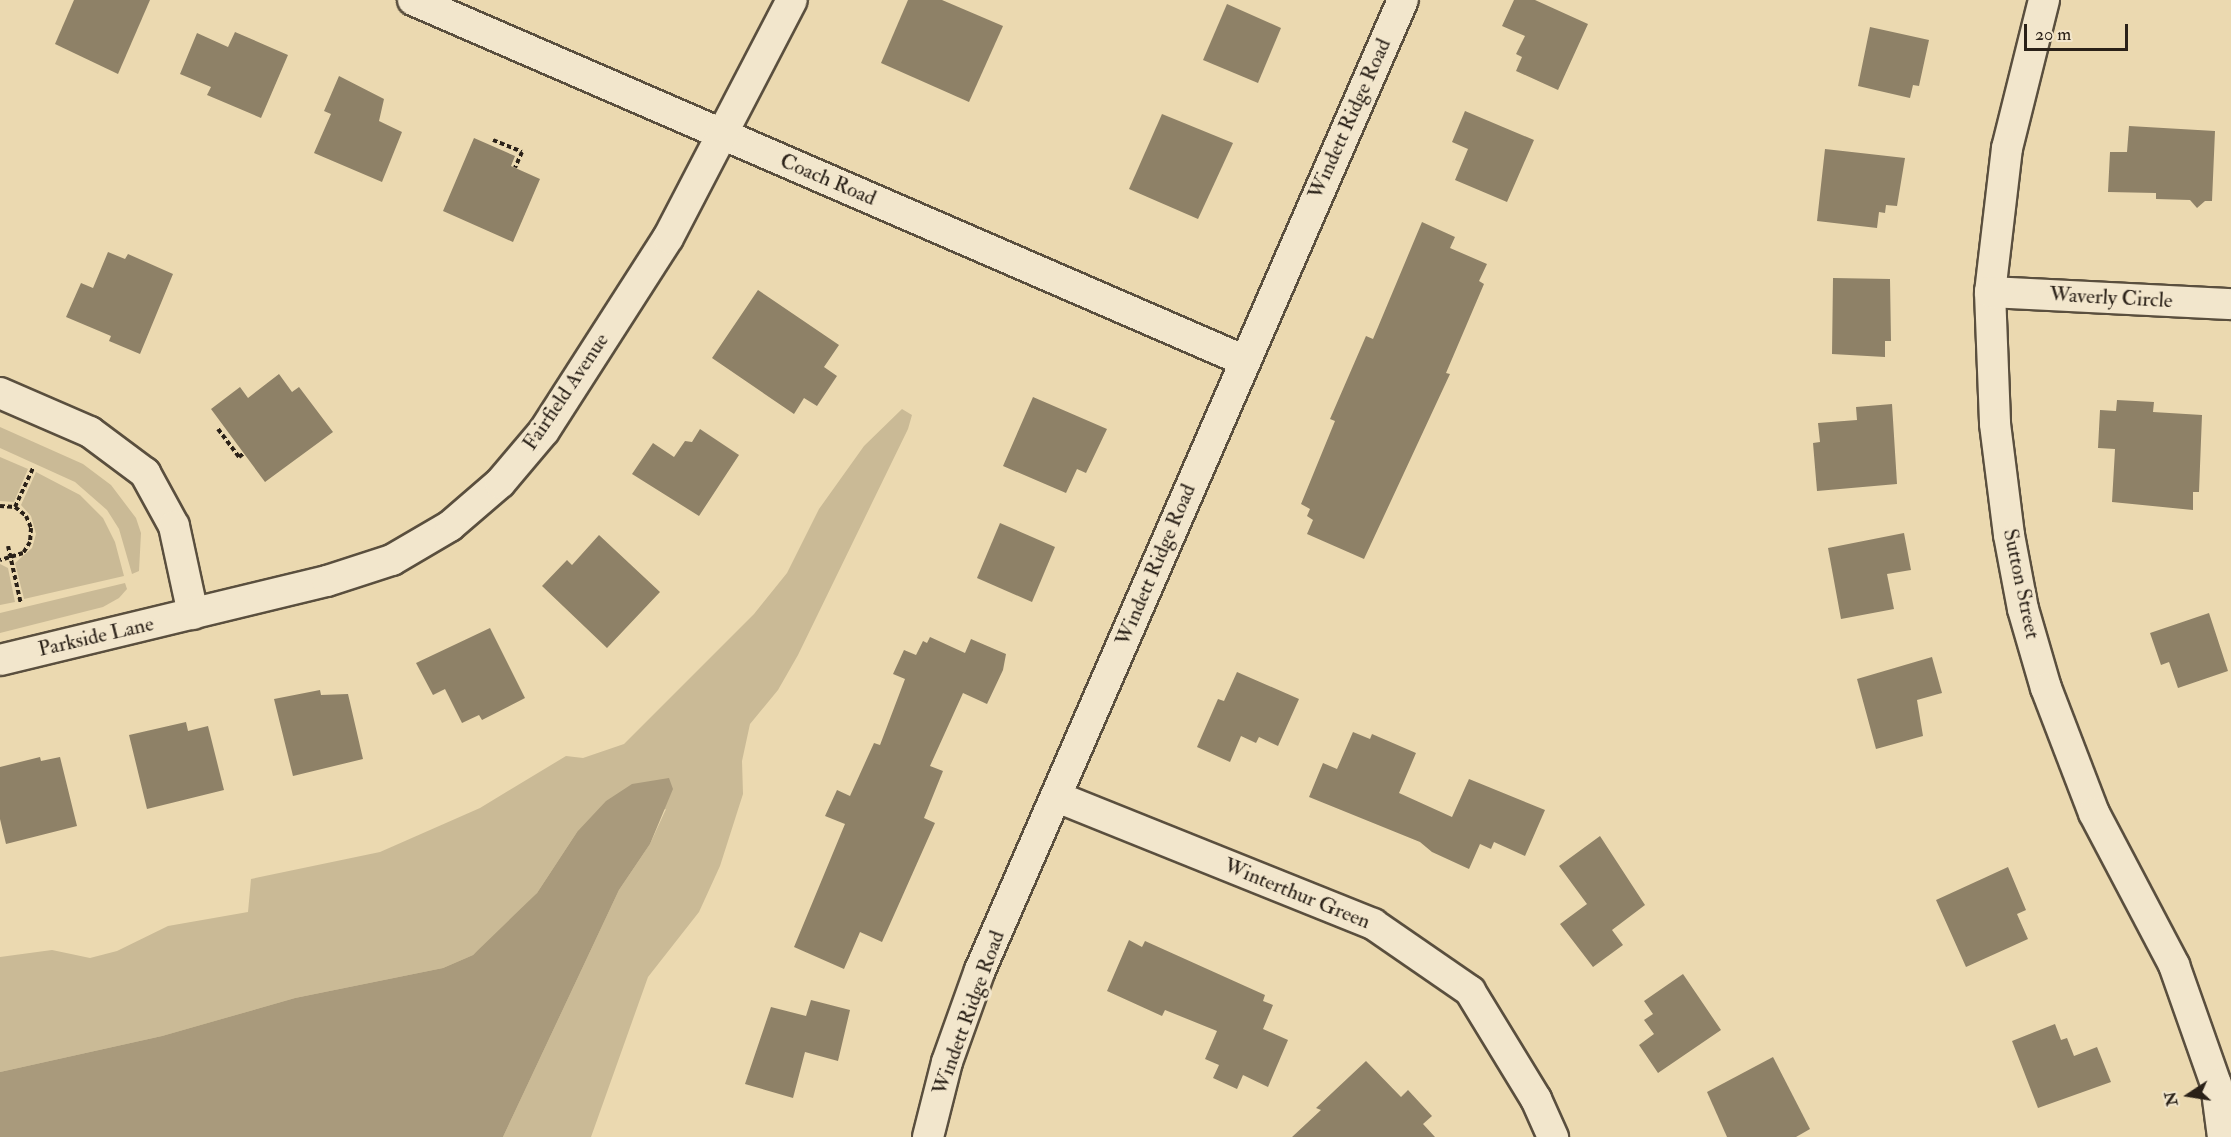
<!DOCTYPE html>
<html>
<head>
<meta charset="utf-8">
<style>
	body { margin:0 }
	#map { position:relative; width:2231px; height:1137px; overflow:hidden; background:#ebd9b0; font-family:"IM FELL Double Pica",serif }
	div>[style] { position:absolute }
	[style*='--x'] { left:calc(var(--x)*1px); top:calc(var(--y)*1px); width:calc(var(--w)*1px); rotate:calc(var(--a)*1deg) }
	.green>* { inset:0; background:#caba96 }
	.water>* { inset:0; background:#a99a7c }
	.building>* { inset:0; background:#8e8167 }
	.path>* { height:4px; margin-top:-2px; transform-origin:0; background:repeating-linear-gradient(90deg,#2a2118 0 4.5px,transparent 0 7.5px) }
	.roads { filter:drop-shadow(2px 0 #5a4f3e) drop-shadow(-2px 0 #5a4f3e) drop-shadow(0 2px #5a4f3e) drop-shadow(0 -2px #5a4f3e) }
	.minor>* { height:30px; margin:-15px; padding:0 15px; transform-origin:15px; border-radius:15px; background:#f2e6cc }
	span { translate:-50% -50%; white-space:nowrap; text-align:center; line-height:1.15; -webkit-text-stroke:6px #f2e6cc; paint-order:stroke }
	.street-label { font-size:21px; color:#2a2118 }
	.north { position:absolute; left:2159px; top:1065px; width:60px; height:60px; -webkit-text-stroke:4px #f2e6cc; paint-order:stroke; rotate:258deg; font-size:16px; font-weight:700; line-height:24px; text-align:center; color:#2a2118 }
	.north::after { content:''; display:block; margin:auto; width:21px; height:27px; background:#2a2118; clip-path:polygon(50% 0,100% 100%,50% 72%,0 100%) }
	.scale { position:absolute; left:2024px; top:24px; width:104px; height:27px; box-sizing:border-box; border:3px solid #2a2118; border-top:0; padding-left:8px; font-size:18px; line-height:21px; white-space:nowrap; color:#2a2118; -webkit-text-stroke:4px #f2e6cc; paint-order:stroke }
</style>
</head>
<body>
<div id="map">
	<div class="green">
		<i style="clip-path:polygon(902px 409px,912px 415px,908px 429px,798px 655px,778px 690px,750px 724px,742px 761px,743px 794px,720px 866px,699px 912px,648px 977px,591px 1137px,503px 1137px,619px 890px,650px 844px,666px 809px,577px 832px,537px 893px,500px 932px,473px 955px,443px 968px,295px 998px,162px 1036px,0 1072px,0 957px,52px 950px,90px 958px,117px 951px,168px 926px,248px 912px,251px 879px,380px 852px,480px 808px,566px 756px,583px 758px,624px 744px,754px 614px,787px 573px,819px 509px,864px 446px)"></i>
		<i style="clip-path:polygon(0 427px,83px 464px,111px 485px,136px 518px,141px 533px,139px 571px,132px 574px,119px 529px,107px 510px,75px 482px,0 448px)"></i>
		<i style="clip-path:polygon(0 457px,28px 469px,14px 502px,0 501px)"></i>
		<i style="clip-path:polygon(36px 472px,80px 495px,103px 518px,115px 542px,124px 576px,24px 599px,15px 563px,32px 548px,36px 534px,31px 516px,21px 505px)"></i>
		<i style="clip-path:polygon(0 564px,8px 568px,15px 602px,0 605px)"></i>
		<i style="clip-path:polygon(125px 583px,127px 589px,119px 598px,103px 607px,0 633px,0 613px)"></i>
	</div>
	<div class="water">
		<i style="clip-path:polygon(669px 778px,673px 789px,650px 844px,619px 890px,503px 1137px,0 1137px,0 1072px,162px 1036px,295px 998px,443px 968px,473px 955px,537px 893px,577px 832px,606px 801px,632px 784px)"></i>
	</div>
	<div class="building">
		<i style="clip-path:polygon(74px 0,150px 0,118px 74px,55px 44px)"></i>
		<i style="clip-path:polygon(908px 0,942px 0,1003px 26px,969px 102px,881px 63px)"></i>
		<i style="clip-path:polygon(1514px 0,1535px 0,1588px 24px,1558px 90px,1516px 71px,1522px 57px,1516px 54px,1525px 36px,1502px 26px)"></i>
		<i style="clip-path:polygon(1227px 4px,1281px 28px,1258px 83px,1203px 60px)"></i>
		<i style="clip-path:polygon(1870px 27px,1929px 40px,1919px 86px,1913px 85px,1910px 98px,1858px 86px)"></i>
		<i style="clip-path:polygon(235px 32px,288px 55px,261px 118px,207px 95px,211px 87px,180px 74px,197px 33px,228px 47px)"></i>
		<i style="clip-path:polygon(339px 76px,384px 99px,379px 121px,402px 132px,382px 182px,314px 153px,331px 114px,324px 111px)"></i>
		<i style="clip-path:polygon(1465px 111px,1534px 140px,1507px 202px,1455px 180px,1468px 149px,1452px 142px)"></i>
		<i style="clip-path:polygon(1162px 114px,1233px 143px,1198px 219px,1129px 189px)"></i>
		<i style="clip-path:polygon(2129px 126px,2215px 131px,2212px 201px,2205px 201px,2197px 208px,2190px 200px,2156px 199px,2156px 193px,2108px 192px,2110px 152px,2127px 152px)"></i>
		<i style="clip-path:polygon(474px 138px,515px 156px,511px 166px,540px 179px,513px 242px,443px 211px)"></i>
		<i style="clip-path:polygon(1825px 149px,1905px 158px,1897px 206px,1886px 205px,1885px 213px,1879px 212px,1877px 228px,1817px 221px)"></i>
		<i style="clip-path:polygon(1422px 222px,1455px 237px,1450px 248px,1487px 264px,1479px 281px,1484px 284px,1446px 373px,1450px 374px,1364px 559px,1307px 534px,1313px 520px,1307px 516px,1310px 509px,1301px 504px,1335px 421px,1330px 419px,1366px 336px,1373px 339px)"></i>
		<i style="clip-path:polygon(108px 252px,125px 259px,128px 254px,173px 274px,140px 354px,109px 341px,111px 336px,66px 317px,81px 283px,93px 288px)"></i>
		<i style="clip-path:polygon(1833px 278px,1890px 279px,1891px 341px,1885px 341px,1885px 357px,1832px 354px)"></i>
		<i style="clip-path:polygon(758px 290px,839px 345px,824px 367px,837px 376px,817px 406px,804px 398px,794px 414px,712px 358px)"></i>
		<i style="clip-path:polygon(279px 374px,292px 392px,299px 387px,333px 432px,265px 482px,211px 409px,240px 387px,248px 398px)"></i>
		<i style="clip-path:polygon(1033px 397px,1107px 429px,1086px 473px,1077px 469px,1066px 493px,1003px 466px)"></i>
		<i style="clip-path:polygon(2117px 400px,2154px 402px,2153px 412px,2202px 415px,2199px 492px,2193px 492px,2193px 510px,2112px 502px,2115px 449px,2098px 448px,2100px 410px,2116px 411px)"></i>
		<i style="clip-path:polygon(1892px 404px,1897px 484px,1817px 491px,1813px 443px,1820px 442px,1818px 423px,1857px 420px,1856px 407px)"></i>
		<i style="clip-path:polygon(700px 429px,739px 455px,699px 516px,632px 474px,653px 443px,674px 457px,685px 441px,692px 442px)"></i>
		<i style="clip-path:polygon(1000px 523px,1055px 547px,1032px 602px,977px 578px)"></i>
		<i style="clip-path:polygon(1904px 533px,1911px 570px,1887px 574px,1894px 609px,1841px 619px,1828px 548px)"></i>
		<i style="clip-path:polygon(599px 535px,660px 592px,607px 648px,542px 586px,567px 560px,572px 565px)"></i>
		<i style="clip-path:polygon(2209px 613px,2228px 671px,2178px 688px,2169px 662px,2161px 665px,2150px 633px)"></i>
		<i style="clip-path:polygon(490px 628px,525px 698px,482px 720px,479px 715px,462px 723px,445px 689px,433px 695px,416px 663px)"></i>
		<i style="clip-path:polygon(930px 637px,965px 653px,971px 639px,1006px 654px,1003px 670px,987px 704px,963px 693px,930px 766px,943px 771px,924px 818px,935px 823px,882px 942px,860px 932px,844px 969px,794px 947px,845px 824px,825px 816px,837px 790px,850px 796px,874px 743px,880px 745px,905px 679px,893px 674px,904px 650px,916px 655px,923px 641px,927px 643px)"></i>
		<i style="clip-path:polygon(1932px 657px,1942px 693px,1917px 700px,1923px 736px,1876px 749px,1857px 679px)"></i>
		<i style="clip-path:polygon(1237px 672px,1299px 699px,1278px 746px,1259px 737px,1256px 743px,1241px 736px,1230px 762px,1197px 747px,1218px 699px,1224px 701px)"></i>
		<i style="clip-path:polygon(320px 690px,321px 695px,348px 694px,363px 759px,293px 776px,274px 699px)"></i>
		<i style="clip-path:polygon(186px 722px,188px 731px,208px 726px,224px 790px,147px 809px,129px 735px)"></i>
		<i style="clip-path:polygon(1353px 732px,1370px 739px,1372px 734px,1416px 753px,1399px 793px,1452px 817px,1469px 779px,1545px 810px,1525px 856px,1494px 842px,1491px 849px,1480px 844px,1469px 869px,1432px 852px,1420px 842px,1309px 797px,1323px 763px,1337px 769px)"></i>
		<i style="clip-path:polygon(40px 757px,41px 761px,60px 757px,77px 826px,6px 844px,0 819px,0 767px)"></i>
		<i style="clip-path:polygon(1600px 836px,1645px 905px,1612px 930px,1623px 945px,1593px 967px,1560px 924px,1587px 904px,1559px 866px)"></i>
		<i style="clip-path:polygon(2008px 867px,2026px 910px,2017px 914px,2028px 939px,1966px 967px,1936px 900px)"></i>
		<i style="clip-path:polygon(1129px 940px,1142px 947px,1145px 941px,1265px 995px,1263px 1001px,1273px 1005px,1263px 1029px,1288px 1040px,1268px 1087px,1243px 1075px,1237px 1089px,1213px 1078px,1219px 1065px,1205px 1059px,1217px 1031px,1165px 1010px,1162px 1016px,1107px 991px)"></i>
		<i style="clip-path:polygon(1683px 974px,1721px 1030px,1658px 1073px,1639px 1045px,1654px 1034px,1644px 1020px,1653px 1014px,1644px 1001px)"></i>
		<i style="clip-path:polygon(811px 1000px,850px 1010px,838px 1061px,805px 1052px,793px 1098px,745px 1084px,771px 1007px,806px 1016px)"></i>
		<i style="clip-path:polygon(2055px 1024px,2061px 1040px,2067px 1038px,2074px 1056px,2097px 1047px,2111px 1082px,2038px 1108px,2012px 1041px)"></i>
		<i style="clip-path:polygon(1773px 1057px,1810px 1129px,1796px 1137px,1727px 1137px,1707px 1092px)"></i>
		<i style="clip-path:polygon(1366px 1061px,1401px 1097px,1408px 1090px,1432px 1116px,1423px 1124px,1435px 1137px,1292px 1137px,1321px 1110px,1316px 1108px)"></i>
	</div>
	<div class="path">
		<i style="--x:493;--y:140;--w:31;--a:22"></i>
		<i style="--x:522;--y:152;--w:17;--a:114"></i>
		<i style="--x:218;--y:429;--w:35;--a:53"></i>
		<i style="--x:239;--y:457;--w:6;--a:-39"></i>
		<i style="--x:0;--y:506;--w:15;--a:4"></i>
		<i style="--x:15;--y:507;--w:14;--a:39"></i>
		<i style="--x:26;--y:516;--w:13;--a:67"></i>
		<i style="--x:31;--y:528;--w:14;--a:94"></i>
		<i style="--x:30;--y:542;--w:13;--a:122"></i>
		<i style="--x:23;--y:553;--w:24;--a:163"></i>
		<i style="--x:15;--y:507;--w:43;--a:-65.2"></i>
		<i style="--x:8;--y:546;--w:59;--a:77.4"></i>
	</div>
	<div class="roads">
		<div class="minor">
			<i style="--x:413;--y:0;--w:905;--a:23.45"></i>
			<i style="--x:2044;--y:0;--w:153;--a:104"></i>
			<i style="--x:2007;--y:148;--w:145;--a:96.7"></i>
			<i style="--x:1990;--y:292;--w:132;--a:87.8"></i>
			<i style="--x:1995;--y:424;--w:112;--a:82.8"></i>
			<i style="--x:2009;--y:535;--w:75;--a:79.3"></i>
			<i style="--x:2023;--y:609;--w:82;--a:73.8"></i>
			<i style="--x:2046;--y:688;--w:134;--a:69"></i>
			<i style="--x:2094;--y:813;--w:172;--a:62.2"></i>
			<i style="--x:2174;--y:965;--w:126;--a:70.6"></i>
			<i style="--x:2216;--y:1084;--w:53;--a:82.5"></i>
			<i style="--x:1990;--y:292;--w:241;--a:2.9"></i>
			<i style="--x:0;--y:393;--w:98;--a:23.4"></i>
			<i style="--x:90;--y:432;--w:69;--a:36.7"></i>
			<i style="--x:145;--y:473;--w:60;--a:61.3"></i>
			<i style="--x:174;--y:526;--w:90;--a:77.8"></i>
			<i style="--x:0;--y:660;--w:336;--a:-13.6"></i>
			<i style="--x:327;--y:581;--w:68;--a:-17.9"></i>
			<i style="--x:392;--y:560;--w:67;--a:-30.4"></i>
			<i style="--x:450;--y:526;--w:66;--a:-40.7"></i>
			<i style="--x:500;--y:483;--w:68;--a:-49.8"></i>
			<i style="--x:544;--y:431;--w:229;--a:-57.3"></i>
			<i style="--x:668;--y:238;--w:268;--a:-62.5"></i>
			<i style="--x:1057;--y:797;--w:341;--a:21.9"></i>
			<i style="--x:1373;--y:924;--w:118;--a:34.6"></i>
			<i style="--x:1470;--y:991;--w:127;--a:58.6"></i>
			<i style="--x:1536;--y:1099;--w:42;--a:65.9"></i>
			<i style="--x:928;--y:1137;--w:77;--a:-75.8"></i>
			<i style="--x:947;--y:1062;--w:98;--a:-70.3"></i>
			<i style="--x:980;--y:970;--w:1058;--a:-66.44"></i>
		</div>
	</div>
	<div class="street-label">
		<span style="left:1350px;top:119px;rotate:-66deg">Windett Ridge Road</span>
		<span style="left:828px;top:180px;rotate:23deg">Coach Road</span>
		<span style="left:2111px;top:298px;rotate:3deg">Waverly Circle</span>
		<span style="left:566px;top:392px;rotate:-56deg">Fairfield Avenue</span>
		<span style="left:1156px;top:565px;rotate:-67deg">Windett Ridge Road</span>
		<span style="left:2021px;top:584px;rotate:78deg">Sutton Street</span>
		<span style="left:96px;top:637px;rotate:-13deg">Parkside Lane</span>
		<span style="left:1297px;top:894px;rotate:22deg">Winterthur Green</span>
		<span style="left:969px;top:1013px;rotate:-70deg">Windett Ridge Road</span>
	</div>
	<div class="north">N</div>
	<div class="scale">20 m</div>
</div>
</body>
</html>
